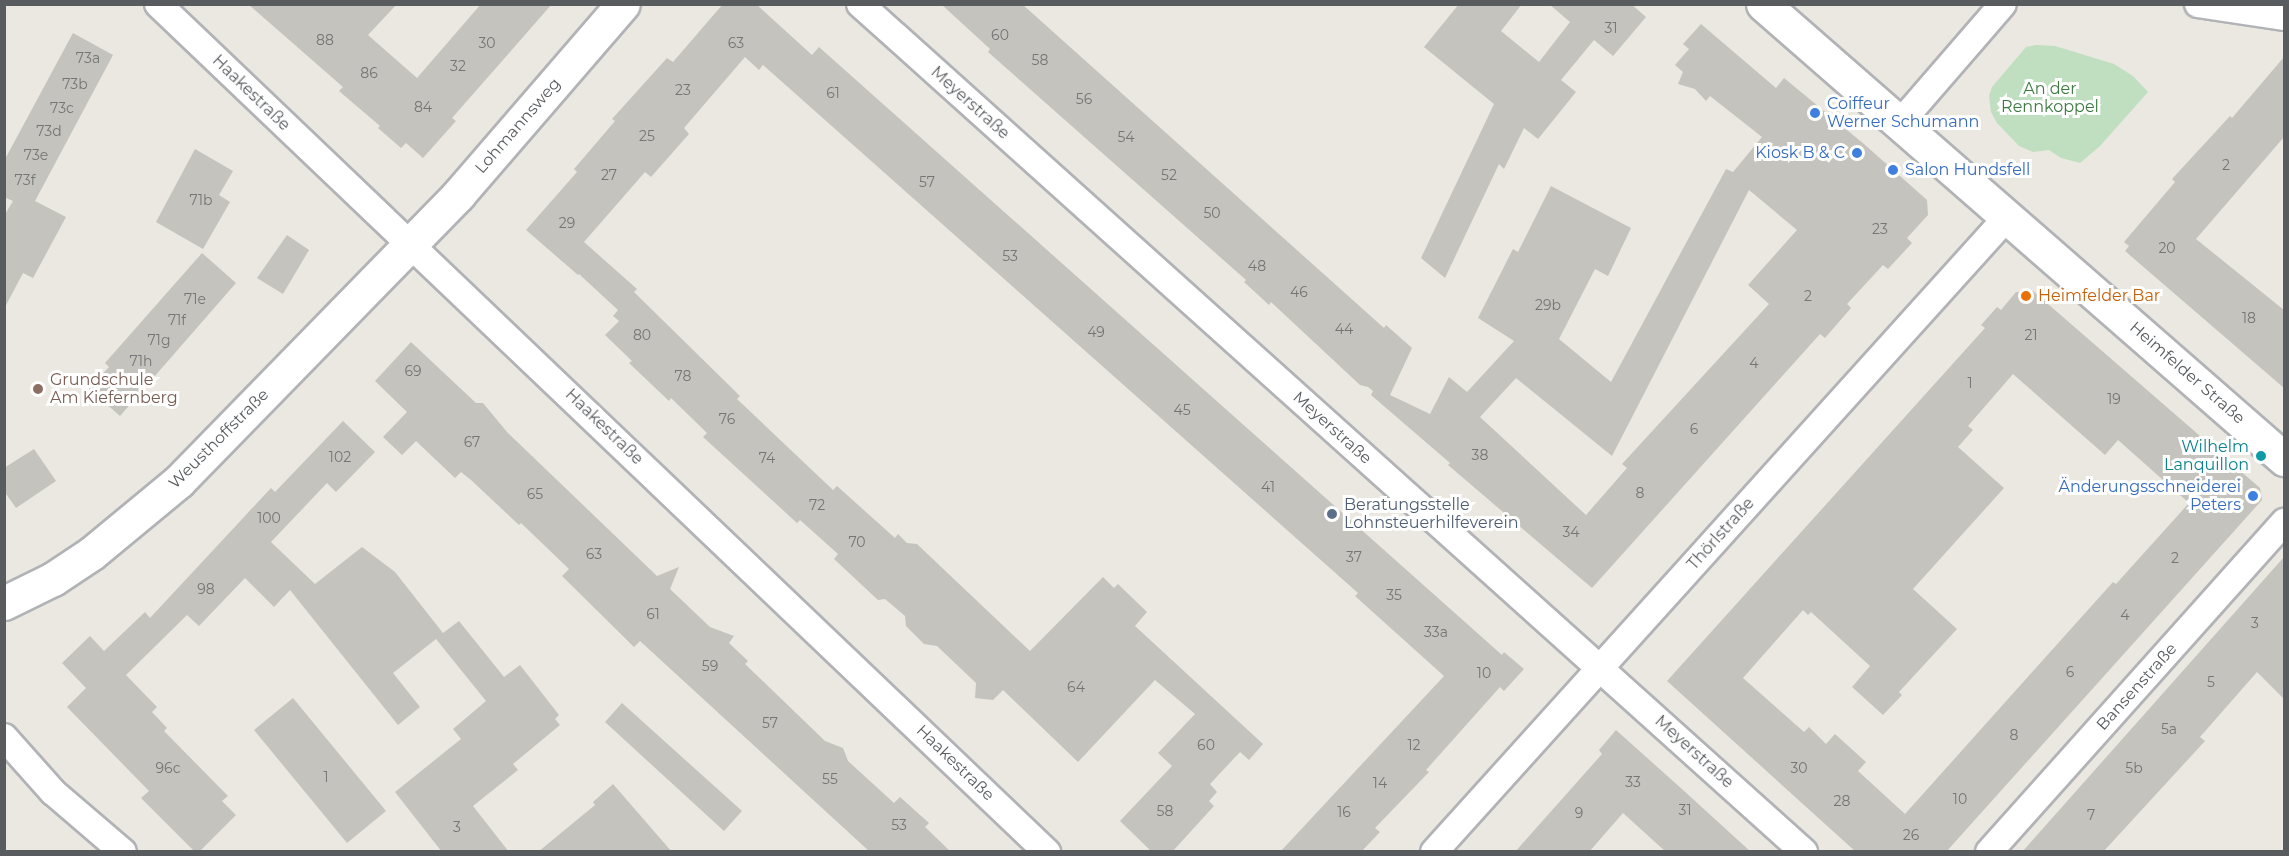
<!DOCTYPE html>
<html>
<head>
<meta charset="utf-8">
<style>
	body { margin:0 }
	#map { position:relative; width:2289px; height:856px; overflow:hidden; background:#eae8e0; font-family:Montserrat,sans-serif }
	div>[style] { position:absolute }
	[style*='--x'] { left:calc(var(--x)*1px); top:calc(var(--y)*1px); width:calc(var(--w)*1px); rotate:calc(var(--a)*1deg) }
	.green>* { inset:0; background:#bfdfc0 }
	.building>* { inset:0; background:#c5c3bd }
	.roads { filter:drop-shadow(2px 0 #b1b3b6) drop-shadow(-2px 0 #b1b3b6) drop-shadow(0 2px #b1b3b6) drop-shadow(0 -2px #b1b3b6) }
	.minor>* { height:26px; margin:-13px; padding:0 13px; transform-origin:13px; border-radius:13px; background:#fff }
	.tertiary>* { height:33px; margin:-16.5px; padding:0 16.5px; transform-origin:16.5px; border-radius:16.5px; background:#fff }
	.dots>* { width:16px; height:16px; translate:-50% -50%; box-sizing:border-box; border:3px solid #fff; border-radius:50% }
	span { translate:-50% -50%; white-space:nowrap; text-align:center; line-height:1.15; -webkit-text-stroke:6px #fff; paint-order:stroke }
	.number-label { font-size:14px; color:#747676 }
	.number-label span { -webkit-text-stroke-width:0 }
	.park-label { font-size:16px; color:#3d7a41 }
	.street-label { font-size:16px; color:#595c5f }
	.shop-label { font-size:16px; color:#366cbe }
	.left { translate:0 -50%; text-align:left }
	.right { translate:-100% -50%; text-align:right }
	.food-label { font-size:16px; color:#c56008 }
	.education-label { font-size:16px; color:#785e54 }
	.culture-label { font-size:16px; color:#0d838f }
	.service-label { font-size:16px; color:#4e5e75 }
	.frame { position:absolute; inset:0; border:6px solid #595c5f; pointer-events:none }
</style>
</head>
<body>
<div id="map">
	<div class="green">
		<i style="clip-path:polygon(2036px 45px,2055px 46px,2114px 64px,2133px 76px,2148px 92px,2100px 146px,2080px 163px,2061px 158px,2049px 150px,2033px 152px,2019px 146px,1997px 123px,1991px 112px,1989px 96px,1992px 87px,2026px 47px)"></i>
	</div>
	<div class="building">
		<i style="clip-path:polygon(248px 4px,397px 4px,368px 35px,417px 78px,481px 4px,552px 4px,452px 118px,456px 121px,423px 158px,406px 143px,401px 148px,378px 128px,380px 126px,339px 91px,343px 87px)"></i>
		<i style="clip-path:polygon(723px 4px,756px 4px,812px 55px,819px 47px,1429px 590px,1502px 655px,1504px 652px,1524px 669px,1504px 691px,1500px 687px,1426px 770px,1429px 772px,1375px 828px,1380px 832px,1361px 852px,1280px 852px,1444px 676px,1355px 596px,1358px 593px,763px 65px,759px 70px,745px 57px,684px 128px,689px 134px,651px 177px,645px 172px,584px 242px,637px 289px,634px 292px,740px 396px,737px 399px,833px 490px,837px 486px,895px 538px,898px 534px,907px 543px,917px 544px,1030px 651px,1103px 577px,1114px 588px,1118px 584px,1147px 612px,1135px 626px,1263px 744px,1249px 760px,1240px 752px,1210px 784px,1217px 792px,1209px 801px,1214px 806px,1172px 852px,1152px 852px,1120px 821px,1172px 766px,1158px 753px,1195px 714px,1155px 680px,1078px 762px,1003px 690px,993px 700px,975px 698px,976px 683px,937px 646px,924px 644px,906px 626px,905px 616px,885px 599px,878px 600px,834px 559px,838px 554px,800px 520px,797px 523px,703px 437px,707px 433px,671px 398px,669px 401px,629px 363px,632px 361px,605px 335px,619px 321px,613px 316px,618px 310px,579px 274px,578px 275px,526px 230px,577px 172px,574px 169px,615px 121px,612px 119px,667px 58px,673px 62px)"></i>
		<i style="clip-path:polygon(evenodd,941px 4px,1022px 4px,1384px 328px,1386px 325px,1412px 348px,1390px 395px,1430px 414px,1449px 377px,1467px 392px,1514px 341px,1478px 318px,1513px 249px,1518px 252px,1551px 186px,1631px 228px,1608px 276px,1595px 269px,1559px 339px,1611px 382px,1726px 169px,1733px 172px,1762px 137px,1710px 96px,1706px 101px,1695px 89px,1678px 84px,1683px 72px,1675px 65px,1689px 49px,1683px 44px,1701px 24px,1776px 88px,1784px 78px,1864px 144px,1927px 200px,1928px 215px,1907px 238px,1912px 243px,1888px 269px,1883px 265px,1847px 304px,1851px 308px,1825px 338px,1820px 334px,1592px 588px,1448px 465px,1450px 463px,1371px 395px,1373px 391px,1368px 387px,1360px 385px,1271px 302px,1269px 305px,1244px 282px,1246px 280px,988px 52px,990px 49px,941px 4px,1749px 190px,1797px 230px,1748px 285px,1769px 304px,1622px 464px,1627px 468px,1586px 515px,1480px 417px,1516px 378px,1612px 456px,1749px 190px)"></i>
		<i style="clip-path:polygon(1459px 4px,1522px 4px,1501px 31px,1539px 62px,1570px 22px,1549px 4px,1631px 4px,1646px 17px,1613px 56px,1594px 40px,1561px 80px,1576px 92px,1538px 139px,1524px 128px,1504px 169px,1499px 164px,1445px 278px,1421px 258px,1494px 104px,1424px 47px)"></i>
		<i style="clip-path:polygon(73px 33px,113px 55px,35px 201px,66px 217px,33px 278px,23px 273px,4px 309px,4px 216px,13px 201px,4px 197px,4px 161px)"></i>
		<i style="clip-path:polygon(2284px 57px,2284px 137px,2196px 239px,2284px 310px,2284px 388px,2125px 251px,2129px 246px,2124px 242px,2175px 182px,2172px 179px,2230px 116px,2232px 118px)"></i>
		<i style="clip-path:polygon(195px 149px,233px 171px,219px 195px,230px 202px,203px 249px,156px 222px)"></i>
		<i style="clip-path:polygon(287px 235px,309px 250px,283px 294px,257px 278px)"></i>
		<i style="clip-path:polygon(202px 253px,236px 283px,120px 416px,89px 389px,109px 367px,105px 363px)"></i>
		<i style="clip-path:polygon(evenodd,2033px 291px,2260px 488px,2262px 500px,1946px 852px,1856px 852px,1667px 681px,1985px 328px,1981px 325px,1997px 307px,2001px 310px,2016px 292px,2033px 291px,2013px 374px,2105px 455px,2118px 440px,2189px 503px,2116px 584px,2113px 582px,1905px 814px,1858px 771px,1866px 762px,1835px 734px,1826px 744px,1809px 727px,1804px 732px,1743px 678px,1803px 610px,1808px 615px,1811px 612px,1870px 666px,1852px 687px,1883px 715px,1902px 695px,1899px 692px,1957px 629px,1913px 589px,2004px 488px,1958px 447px,1973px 430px,1968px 426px,2013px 374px)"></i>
		<i style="clip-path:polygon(411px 342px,476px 403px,483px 403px,507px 432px,657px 576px,679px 567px,670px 589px,710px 627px,734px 636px,729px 643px,748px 661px,745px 664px,825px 741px,843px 748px,848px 761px,894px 803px,900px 797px,929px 823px,925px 827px,951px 852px,870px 852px,640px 641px,634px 647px,562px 576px,569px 569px,521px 523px,519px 525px,471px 480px,461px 472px,455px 478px,416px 441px,402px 455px,383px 437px,407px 412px,375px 381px)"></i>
		<i style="clip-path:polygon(343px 421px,375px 452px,336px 492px,327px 483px,271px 542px,315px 584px,362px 547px,395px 572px,443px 633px,459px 621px,504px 677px,520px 665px,559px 715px,555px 719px,560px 725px,513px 764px,518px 770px,473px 806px,509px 852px,442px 852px,395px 792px,461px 739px,453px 729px,486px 701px,436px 639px,393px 673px,420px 707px,398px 725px,290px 590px,274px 607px,245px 578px,199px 626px,187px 615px,126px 675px,157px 707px,152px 712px,167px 728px,164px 731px,228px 796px,222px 801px,236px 815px,199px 852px,195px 852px,141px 798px,149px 791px,67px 707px,86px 688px,62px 663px,90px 636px,104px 651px,145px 612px,150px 618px,271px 488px,275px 492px)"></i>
		<i style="clip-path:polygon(34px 449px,56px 481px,16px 508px,4px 491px,4px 468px)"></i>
		<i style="clip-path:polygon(2284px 557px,2284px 699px,2257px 672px,2200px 737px,2205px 741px,2103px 852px,2022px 852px)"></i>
		<i style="clip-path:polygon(293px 698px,386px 811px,347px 843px,254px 730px)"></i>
		<i style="clip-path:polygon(622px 703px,742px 811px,724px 831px,605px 722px)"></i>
		<i style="clip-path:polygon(1616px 730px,1683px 790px,1751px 852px,1666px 852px,1623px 813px,1589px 852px,1515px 852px,1602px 754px,1599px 750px)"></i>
		<i style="clip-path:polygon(613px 784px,672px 852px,538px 852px,595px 805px,593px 802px)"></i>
	</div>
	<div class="roads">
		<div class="minor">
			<i style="--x:158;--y:4;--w:1229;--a:43.65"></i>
			<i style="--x:860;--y:4;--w:1269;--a:41.93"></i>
			<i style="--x:2198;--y:4;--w:87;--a:8.6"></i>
			<i style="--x:1900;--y:123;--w:157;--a:-49.1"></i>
			<i style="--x:4;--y:737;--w:74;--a:48.3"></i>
			<i style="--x:53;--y:792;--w:92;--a:40.6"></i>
			<i style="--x:1434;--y:852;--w:857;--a:-47.93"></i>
			<i style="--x:1989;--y:852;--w:443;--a:-48.2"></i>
		</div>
		<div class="tertiary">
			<i style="--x:1763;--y:4;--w:692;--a:41.13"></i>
			<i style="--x:4;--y:603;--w:55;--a:-26.1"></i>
			<i style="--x:53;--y:579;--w:47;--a:-33.7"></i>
			<i style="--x:92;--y:553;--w:113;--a:-39.6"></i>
			<i style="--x:179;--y:481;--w:400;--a:-45.7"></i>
			<i style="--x:458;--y:195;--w:252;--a:-49.2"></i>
		</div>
	</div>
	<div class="dots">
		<i style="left:1815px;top:113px;background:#3f7fe0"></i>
		<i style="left:1857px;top:153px;background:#3f7fe0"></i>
		<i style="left:1893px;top:170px;background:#3f7fe0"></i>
		<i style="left:2026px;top:296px;background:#e8710a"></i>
		<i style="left:38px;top:389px;background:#8d6e63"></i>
		<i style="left:2261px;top:456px;background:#0f9aa8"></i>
		<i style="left:2253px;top:496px;background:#3f7fe0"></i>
		<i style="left:1332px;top:514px;background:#5c6f8a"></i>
	</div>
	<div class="number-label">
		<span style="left:1611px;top:28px">31</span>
		<span style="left:1000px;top:35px">60</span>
		<span style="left:325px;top:40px">88</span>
		<span style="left:487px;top:43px">30</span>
		<span style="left:736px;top:43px">63</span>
		<span style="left:88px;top:58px">73a</span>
		<span style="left:1040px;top:60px">58</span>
		<span style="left:458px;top:66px">32</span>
		<span style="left:369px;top:73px">86</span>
		<span style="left:75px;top:84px">73b</span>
		<span style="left:683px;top:90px">23</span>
		<span style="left:833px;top:93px">61</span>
		<span style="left:1084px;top:99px">56</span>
		<span style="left:423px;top:107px">84</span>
		<span style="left:62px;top:108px">73c</span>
		<span style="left:49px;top:131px">73d</span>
		<span style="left:647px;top:136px">25</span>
		<span style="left:1126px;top:137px">54</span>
		<span style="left:36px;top:155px">73e</span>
		<span style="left:2226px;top:165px">2</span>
		<span style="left:609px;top:175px">27</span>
		<span style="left:1169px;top:175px">52</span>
		<span style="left:25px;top:180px">73f</span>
		<span style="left:927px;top:182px">57</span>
		<span style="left:201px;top:200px">71b</span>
		<span style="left:1212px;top:213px">50</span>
		<span style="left:567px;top:223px">29</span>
		<span style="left:1880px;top:229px">23</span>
		<span style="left:2167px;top:248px">20</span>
		<span style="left:1010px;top:256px">53</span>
		<span style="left:1257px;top:266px">48</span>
		<span style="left:1299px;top:292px">46</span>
		<span style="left:1808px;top:296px">2</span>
		<span style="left:195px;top:299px">71e</span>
		<span style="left:1548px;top:305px">29b</span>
		<span style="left:2249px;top:318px">18</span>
		<span style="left:177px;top:320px">71f</span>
		<span style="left:1344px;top:329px">44</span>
		<span style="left:1096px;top:332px">49</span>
		<span style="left:642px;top:335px">80</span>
		<span style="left:2031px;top:335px">21</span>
		<span style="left:159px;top:340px">71g</span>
		<span style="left:141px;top:361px">71h</span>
		<span style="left:1754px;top:363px">4</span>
		<span style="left:413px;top:371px">69</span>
		<span style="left:683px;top:376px">78</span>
		<span style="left:1970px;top:383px">1</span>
		<span style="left:2114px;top:399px">19</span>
		<span style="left:1182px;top:410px">45</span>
		<span style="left:727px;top:419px">76</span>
		<span style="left:1694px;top:429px">6</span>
		<span style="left:472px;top:442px">67</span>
		<span style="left:1480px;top:455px">38</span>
		<span style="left:340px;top:457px">102</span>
		<span style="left:767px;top:458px">74</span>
		<span style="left:1268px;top:487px">41</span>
		<span style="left:1640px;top:493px">8</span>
		<span style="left:535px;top:494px">65</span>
		<span style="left:817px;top:505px">72</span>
		<span style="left:269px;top:518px">100</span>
		<span style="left:1571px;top:532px">34</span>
		<span style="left:857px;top:542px">70</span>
		<span style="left:594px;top:554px">63</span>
		<span style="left:1354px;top:557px">37</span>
		<span style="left:2175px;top:558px">2</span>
		<span style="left:206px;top:589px">98</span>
		<span style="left:1394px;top:595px">35</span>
		<span style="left:653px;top:614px">61</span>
		<span style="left:2125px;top:615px">4</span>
		<span style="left:2255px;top:623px">3</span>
		<span style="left:1436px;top:632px">33a</span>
		<span style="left:710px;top:666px">59</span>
		<span style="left:2070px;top:672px">6</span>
		<span style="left:1484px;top:673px">10</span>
		<span style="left:2211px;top:682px">5</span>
		<span style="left:1076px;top:687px">64</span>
		<span style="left:770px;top:723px">57</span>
		<span style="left:2169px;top:729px">5a</span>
		<span style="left:2014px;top:735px">8</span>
		<span style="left:1206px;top:745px">60</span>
		<span style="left:1414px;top:745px">12</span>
		<span style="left:168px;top:768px">96c</span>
		<span style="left:1799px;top:768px">30</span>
		<span style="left:2134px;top:768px">5b</span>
		<span style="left:326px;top:777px">1</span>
		<span style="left:830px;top:779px">55</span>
		<span style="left:1633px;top:782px">33</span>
		<span style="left:1380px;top:783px">14</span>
		<span style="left:1960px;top:799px">10</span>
		<span style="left:1842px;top:801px">28</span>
		<span style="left:1685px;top:810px">31</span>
		<span style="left:1165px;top:811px">58</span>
		<span style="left:1344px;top:812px">16</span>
		<span style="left:1579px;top:813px">9</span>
		<span style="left:2091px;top:815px">7</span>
		<span style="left:899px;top:825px">53</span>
		<span style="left:457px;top:827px">3</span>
		<span style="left:1911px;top:835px">26</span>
	</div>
	<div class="park-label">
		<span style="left:2050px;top:98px">An der<br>Rennkoppel</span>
	</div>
	<div class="street-label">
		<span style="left:251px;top:93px;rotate:44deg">Haakestraße</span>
		<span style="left:970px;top:103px;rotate:42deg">Meyerstraße</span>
		<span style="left:518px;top:126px;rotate:-49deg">Lohmannsweg</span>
		<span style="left:2187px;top:373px;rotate:41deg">Heimfelder Straße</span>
		<span style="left:604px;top:427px;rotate:44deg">Haakestraße</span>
		<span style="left:1332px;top:428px;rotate:42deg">Meyerstraße</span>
		<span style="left:219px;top:439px;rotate:-45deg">Weusthoffstraße</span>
		<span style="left:1721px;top:534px;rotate:-48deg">Thörlstraße</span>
		<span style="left:2137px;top:687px;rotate:-48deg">Bansenstraße</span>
		<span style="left:1694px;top:752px;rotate:42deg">Meyerstraße</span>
		<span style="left:955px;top:763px;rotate:44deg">Haakestraße</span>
	</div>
	<div class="shop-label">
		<span class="left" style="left:1827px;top:113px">Coiffeur<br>Werner Schumann</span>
		<span class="right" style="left:1845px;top:153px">Kiosk B &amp; C</span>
		<span class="left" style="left:1905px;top:170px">Salon Hundsfell</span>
		<span class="right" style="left:2241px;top:496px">Änderungsschneiderei<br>Peters</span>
	</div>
	<div class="food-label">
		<span class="left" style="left:2038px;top:296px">Heimfelder Bar</span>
	</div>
	<div class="education-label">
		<span class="left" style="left:50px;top:389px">Grundschule<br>Am Kiefernberg</span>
	</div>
	<div class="culture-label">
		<span class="right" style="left:2249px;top:456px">Wilhelm<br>Lanquillon</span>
	</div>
	<div class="service-label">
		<span class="left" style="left:1344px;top:514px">Beratungsstelle<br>Lohnsteuerhilfeverein</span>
	</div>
	<div class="frame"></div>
</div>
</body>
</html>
